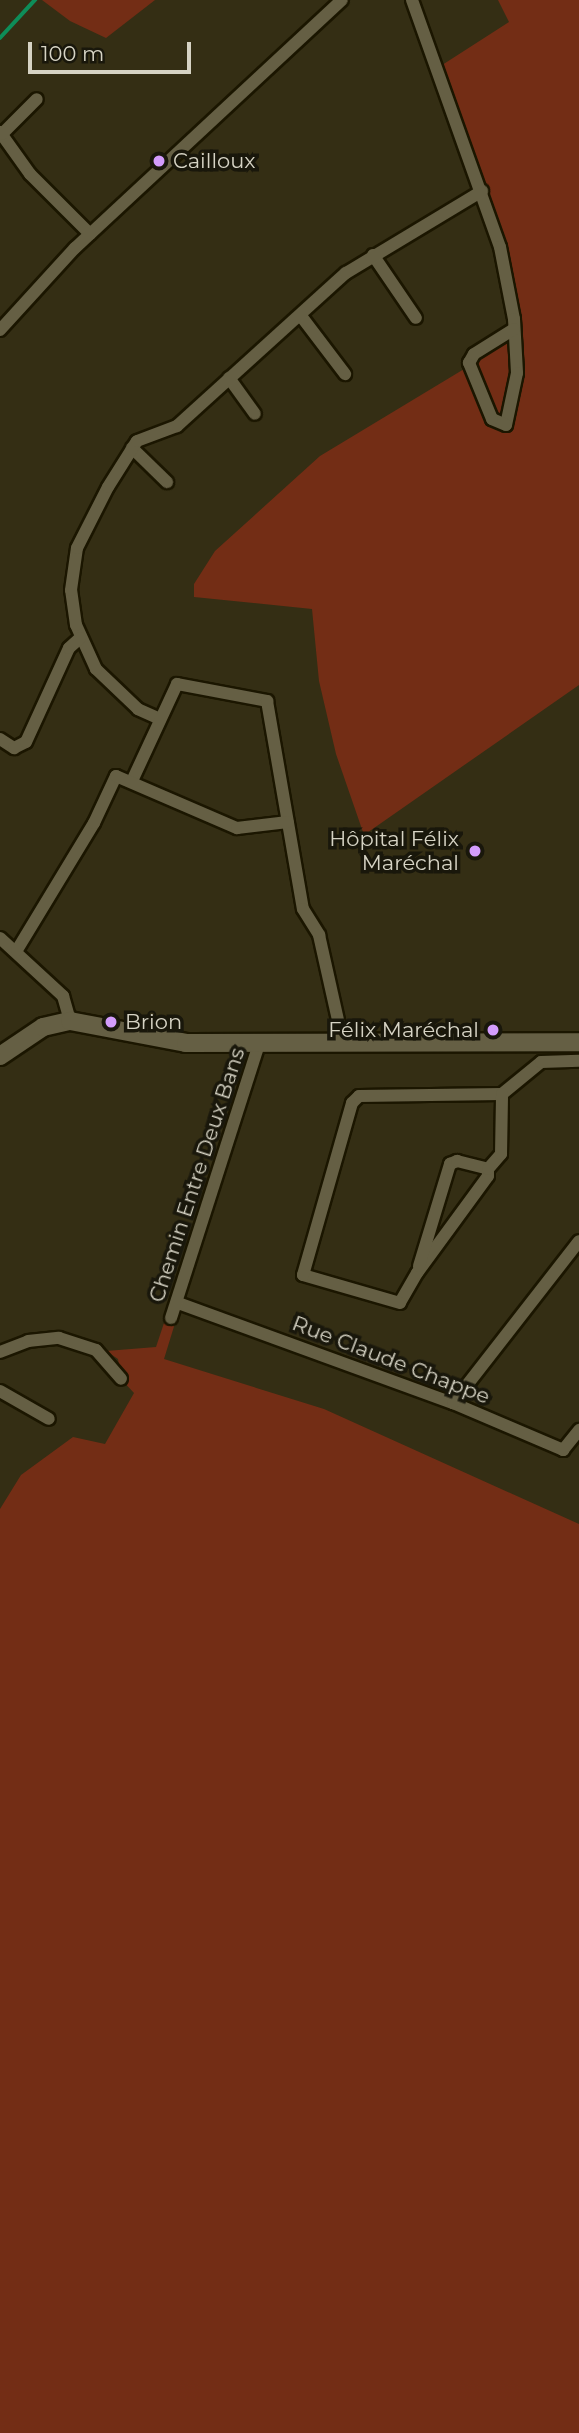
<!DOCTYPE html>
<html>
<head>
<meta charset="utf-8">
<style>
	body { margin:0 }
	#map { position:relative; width:579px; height:2433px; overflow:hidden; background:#342e14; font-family:Montserrat,sans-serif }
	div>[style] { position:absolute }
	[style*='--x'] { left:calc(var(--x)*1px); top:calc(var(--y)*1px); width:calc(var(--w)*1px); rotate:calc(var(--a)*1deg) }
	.green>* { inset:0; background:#732d15 }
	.stream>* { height:3.5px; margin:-1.75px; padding:0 1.75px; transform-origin:1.75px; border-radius:1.75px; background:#0e8d59 }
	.roads { filter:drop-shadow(2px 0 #1b1600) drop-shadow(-2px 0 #1b1600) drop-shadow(0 2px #1b1600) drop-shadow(0 -2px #1b1600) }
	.street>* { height:12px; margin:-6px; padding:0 6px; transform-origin:6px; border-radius:6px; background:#655f44 }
	.secondary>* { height:18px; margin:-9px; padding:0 9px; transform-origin:9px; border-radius:9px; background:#655f44 }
	.dots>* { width:19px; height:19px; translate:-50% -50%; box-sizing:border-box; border:4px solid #19170b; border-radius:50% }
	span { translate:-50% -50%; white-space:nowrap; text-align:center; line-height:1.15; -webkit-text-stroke:7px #19170b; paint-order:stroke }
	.poi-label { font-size:21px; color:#d6d3c4 }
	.left { translate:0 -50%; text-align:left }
	.right { translate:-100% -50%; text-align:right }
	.street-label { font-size:21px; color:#d6d3c4 }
	.scale { position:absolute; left:28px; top:42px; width:163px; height:32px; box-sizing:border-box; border:4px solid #d6d3c4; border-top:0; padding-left:9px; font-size:21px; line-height:24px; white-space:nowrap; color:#d6d3c4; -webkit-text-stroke:5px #19170b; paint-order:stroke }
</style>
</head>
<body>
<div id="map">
	<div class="green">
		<i style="clip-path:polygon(42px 0,155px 0,106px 38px,70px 21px)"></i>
		<i style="clip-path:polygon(498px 0,579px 0,579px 685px,364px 835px,336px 754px,319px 681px,312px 609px,194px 597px,194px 584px,215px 551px,320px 456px,484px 357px,492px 348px,517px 338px,491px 207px,439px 67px,509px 22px)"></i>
		<i style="clip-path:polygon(166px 1317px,176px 1320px,164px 1359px,324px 1409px,579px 1524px,579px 2433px,0 2433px,0 1509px,21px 1475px,73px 1437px,105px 1444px,134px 1393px,121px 1379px,118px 1359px,106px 1351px,156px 1347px)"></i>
	</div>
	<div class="stream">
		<i style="--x:0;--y:38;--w:52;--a:-47.4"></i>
	</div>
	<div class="roads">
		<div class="street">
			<i style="--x:412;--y:0;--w:262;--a:70.4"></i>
			<i style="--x:500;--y:247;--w:73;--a:79"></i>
			<i style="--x:514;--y:319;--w:54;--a:86.8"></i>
			<i style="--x:517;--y:373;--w:53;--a:101.9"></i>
			<i style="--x:506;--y:425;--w:15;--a:-157"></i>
			<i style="--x:492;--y:419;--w:61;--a:-112.3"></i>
			<i style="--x:469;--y:363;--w:10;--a:-61"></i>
			<i style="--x:474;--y:354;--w:47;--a:-32"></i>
			<i style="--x:0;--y:132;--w:52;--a:54.5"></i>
			<i style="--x:30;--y:174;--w:85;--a:45"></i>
			<i style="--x:2;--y:134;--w:49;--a:-45"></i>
			<i style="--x:373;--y:255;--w:76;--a:55.7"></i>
			<i style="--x:301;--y:316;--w:73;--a:52.8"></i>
			<i style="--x:0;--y:330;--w:111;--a:-47.6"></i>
			<i style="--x:75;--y:248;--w:364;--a:-42.9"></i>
			<i style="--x:229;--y:378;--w:44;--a:54.2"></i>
			<i style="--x:132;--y:448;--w:49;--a:44.2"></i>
			<i style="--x:160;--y:719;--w:24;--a:-156"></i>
			<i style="--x:138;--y:709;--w:58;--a:-136.4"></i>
			<i style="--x:96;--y:669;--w:48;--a:-114.4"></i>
			<i style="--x:76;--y:625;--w:35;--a:-98"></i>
			<i style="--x:71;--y:590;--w:42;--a:-81.9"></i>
			<i style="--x:77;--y:548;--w:68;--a:-63.1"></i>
			<i style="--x:108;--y:487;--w:54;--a:-57.8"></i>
			<i style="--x:137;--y:441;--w:43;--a:-20.6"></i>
			<i style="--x:177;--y:426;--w:228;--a:-42.2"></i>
			<i style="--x:346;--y:273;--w:159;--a:-31.1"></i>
			<i style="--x:0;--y:739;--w:17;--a:33"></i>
			<i style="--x:14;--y:748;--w:13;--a:-27"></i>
			<i style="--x:26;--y:742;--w:103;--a:-65.4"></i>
			<i style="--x:69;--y:648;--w:15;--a:-42"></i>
			<i style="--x:132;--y:781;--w:107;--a:-65.1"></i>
			<i style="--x:177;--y:684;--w:92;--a:10.7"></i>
			<i style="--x:267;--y:701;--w:211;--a:80.2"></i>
			<i style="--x:303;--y:909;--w:31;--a:58"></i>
			<i style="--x:319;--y:935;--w:110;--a:77.4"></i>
			<i style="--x:0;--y:938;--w:86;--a:42.6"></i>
			<i style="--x:63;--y:996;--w:26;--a:74"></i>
			<i style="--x:17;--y:950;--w:149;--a:-58.8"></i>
			<i style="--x:94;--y:823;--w:52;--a:-64.9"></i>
			<i style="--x:116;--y:776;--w:132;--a:23.3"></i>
			<i style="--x:237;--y:828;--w:51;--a:-6.7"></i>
			<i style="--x:488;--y:1169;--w:7;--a:90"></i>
			<i style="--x:488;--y:1176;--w:120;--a:126.2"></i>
			<i style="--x:417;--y:1273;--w:34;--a:120"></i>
			<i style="--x:400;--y:1303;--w:101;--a:-163.9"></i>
			<i style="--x:303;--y:1275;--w:179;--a:-74.1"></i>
			<i style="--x:352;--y:1103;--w:10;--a:-45"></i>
			<i style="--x:359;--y:1096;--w:143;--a:-0.8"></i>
			<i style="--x:502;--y:1094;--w:50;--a:-39.4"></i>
			<i style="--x:541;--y:1062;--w:38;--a:-2"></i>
			<i style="--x:419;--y:1266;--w:107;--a:-73.1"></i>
			<i style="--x:450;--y:1164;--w:8;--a:-23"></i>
			<i style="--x:457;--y:1161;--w:32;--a:14"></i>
			<i style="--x:488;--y:1169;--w:20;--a:-49"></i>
			<i style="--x:501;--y:1154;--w:60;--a:-89"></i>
			<i style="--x:178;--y:1303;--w:293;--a:20"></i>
			<i style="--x:453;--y:1403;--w:120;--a:23.1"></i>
			<i style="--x:563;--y:1450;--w:26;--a:-51"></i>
			<i style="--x:171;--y:1318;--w:288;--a:-72.2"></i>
			<i style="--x:0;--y:1352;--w:30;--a:-21"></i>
			<i style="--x:28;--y:1341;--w:31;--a:-6"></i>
			<i style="--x:59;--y:1338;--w:39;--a:18"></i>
			<i style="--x:96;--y:1350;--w:38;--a:49"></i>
			<i style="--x:0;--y:1391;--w:56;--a:29.7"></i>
			<i style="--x:453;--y:1403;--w:205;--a:-52.1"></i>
		</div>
		<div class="secondary">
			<i style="--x:0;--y:1056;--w:52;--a:-34"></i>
			<i style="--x:43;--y:1027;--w:28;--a:-13"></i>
			<i style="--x:70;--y:1021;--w:118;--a:10.7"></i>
			<i style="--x:186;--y:1043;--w:393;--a:-0.1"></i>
		</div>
	</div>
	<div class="dots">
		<i style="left:159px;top:161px;background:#d39cfc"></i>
		<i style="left:475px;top:851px;background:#d39cfc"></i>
		<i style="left:111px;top:1022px;background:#d39cfc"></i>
		<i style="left:493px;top:1030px;background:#d39cfc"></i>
	</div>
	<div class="poi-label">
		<span class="left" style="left:173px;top:161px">Cailloux</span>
		<span class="right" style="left:459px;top:851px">Hôpital Félix<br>Maréchal</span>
		<span class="left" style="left:125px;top:1022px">Brion</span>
		<span class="right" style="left:479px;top:1030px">Félix Maréchal</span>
	</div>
	<div class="street-label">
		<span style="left:197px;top:1175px;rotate:-72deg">Chemin Entre Deux Bans</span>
		<span style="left:391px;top:1360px;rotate:21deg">Rue Claude Chappe</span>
	</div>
	<div class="scale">100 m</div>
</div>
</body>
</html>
